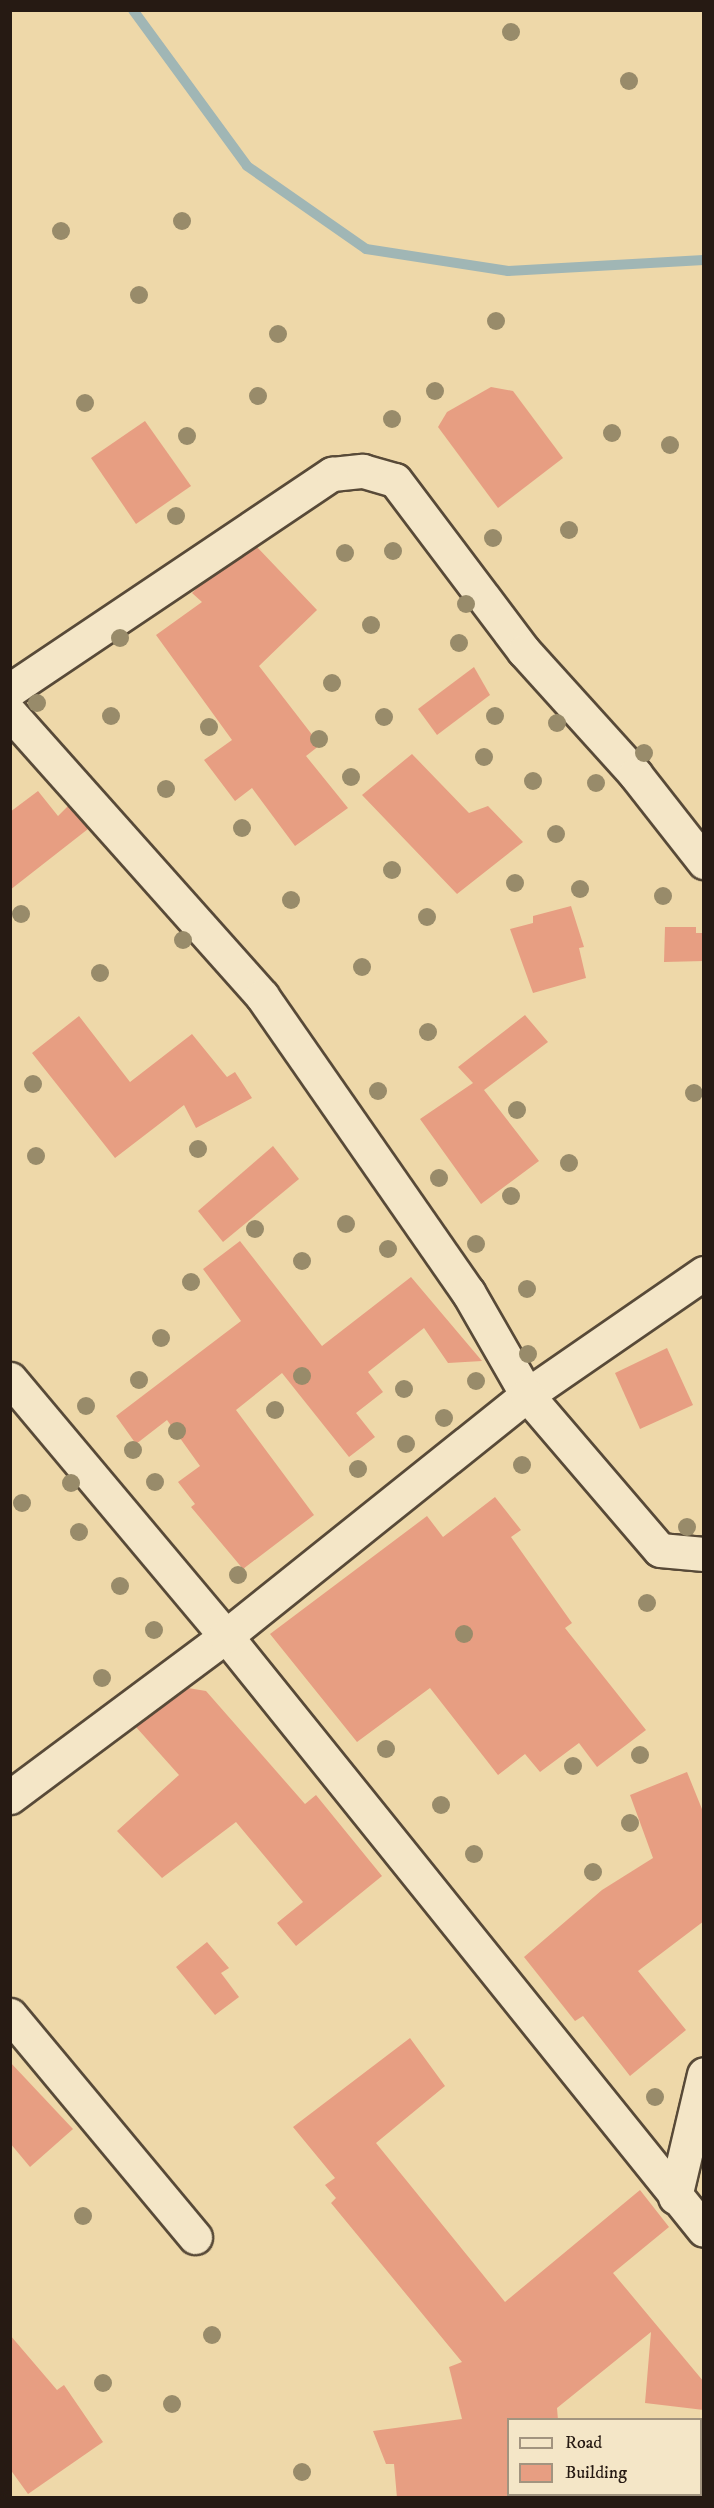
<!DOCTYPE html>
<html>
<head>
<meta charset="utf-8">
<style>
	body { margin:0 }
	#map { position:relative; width:714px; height:2508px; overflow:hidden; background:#eed8a9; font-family:"IM FELL DW Pica",serif }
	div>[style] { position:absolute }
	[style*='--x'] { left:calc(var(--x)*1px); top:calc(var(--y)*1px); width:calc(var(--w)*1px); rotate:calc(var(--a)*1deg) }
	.stream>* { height:10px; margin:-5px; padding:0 5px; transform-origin:5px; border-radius:5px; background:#a0b6b5 }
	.building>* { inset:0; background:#e79e82 }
	.roads { filter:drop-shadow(2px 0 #584a38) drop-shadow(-2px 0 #584a38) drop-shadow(0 2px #584a38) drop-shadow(0 -2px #584a38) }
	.street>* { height:33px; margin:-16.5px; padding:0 16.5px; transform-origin:16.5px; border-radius:16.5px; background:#f4e6c7 }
	.trees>* { width:18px; height:18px; margin:-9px; border-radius:50%; background:#988b6a }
	span { translate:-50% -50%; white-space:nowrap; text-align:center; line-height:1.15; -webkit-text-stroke:6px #f4e6c7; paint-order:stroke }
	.frame { position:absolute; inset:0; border:12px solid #261a13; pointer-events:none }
	.legend { position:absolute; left:507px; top:2418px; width:195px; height:78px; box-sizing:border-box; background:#f4e6c7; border:2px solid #a2947f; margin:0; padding:8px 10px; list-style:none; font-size:18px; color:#261a13 }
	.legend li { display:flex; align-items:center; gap:12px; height:30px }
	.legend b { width:30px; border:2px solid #a2947f }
</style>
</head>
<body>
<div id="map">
	<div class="stream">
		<i style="--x:133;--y:10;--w:193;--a:53.8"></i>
		<i style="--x:247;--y:166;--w:145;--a:34.9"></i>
		<i style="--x:366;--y:249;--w:144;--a:8.8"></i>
		<i style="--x:508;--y:271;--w:196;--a:-3.2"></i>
	</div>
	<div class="building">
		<i style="clip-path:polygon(491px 387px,513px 391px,563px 458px,498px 508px,438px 427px,447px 412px)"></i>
		<i style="clip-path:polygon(145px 421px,191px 486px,136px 524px,91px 458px)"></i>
		<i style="clip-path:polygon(257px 547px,317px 610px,259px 666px,320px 745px,306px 756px,348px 808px,295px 846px,252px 788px,235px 801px,204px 760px,232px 740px,156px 635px,202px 602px,192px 593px,201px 584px)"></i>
		<i style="clip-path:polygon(474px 667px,490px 695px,437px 735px,418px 709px)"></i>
		<i style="clip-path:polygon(412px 754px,469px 813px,488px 806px,523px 842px,457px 894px,362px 795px)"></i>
		<i style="clip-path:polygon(38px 791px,58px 816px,68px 806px,88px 829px,10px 890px,10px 812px)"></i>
		<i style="clip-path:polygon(571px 906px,584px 947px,579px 948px,586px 978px,533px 993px,510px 929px,533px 923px,533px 916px)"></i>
		<i style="clip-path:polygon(665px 927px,696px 927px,696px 933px,704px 933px,704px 961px,664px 962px)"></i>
		<i style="clip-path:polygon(525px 1015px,548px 1042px,484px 1090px,539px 1161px,481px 1204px,420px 1119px,473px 1083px,458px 1067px)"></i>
		<i style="clip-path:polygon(79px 1016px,130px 1082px,192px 1034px,227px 1077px,235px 1072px,252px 1098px,196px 1128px,184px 1105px,115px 1158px,32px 1053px)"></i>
		<i style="clip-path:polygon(273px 1146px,299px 1179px,223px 1242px,198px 1211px)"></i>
		<i style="clip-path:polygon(240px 1241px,322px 1346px,411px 1277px,482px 1361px,448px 1363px,424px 1328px,368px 1372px,383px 1392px,356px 1413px,375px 1437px,349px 1457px,282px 1373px,236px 1410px,314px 1515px,243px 1569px,191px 1507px,195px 1504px,178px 1482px,200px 1466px,167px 1420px,136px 1444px,116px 1416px,241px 1321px,203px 1269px)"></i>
		<i style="clip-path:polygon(667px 1348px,693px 1405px,640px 1429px,615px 1373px)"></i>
		<i style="clip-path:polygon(495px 1497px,521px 1530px,511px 1537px,572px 1623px,565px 1628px,646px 1730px,597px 1767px,579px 1743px,540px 1772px,525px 1754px,498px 1775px,430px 1688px,357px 1742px,270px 1634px,427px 1516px,443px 1537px)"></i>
		<i style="clip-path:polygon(188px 1688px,206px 1691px,305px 1804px,316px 1795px,382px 1876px,296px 1946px,277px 1923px,303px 1902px,236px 1822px,162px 1878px,117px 1831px,179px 1775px,136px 1727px)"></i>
		<i style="clip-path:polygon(687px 1772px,704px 1814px,704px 1921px,638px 1971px,686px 2030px,630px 2076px,583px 2016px,575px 2021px,524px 1957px,602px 1890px,653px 1858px,630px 1795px)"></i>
		<i style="clip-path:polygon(207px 1942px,229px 1968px,221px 1973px,239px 1997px,215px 2015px,176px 1967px)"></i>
		<i style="clip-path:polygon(410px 2038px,445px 2086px,376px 2143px,505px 2302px,640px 2190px,669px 2227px,613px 2273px,704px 2382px,704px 2410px,645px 2403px,651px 2332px,557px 2408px,558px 2420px,508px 2420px,508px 2498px,397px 2498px,394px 2464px,386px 2464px,373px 2431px,462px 2419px,449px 2367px,462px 2362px,331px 2203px,336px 2198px,325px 2185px,335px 2178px,293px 2127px)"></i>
		<i style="clip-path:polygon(10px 2062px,73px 2129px,30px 2167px,10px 2143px)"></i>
		<i style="clip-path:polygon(10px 2335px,57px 2390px,64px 2385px,103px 2442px,28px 2494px,10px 2469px)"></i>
	</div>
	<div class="roads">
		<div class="street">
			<i style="--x:10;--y:690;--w:388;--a:-33.9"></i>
			<i style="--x:332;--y:474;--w:31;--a:-6"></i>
			<i style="--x:363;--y:471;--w:33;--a:16"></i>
			<i style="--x:395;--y:480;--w:214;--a:53"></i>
			<i style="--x:524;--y:651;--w:166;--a:47.9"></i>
			<i style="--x:635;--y:774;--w:112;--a:51.9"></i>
			<i style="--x:10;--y:713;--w:379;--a:48.3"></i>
			<i style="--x:262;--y:996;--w:361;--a:55.2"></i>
			<i style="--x:468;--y:1292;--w:119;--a:60.2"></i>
			<i style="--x:527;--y:1395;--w:215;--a:-34.6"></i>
			<i style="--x:10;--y:1379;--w:336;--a:50"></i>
			<i style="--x:226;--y:1636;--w:762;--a:51.18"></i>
			<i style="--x:10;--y:1797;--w:269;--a:-36.7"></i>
			<i style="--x:226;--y:1636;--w:386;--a:-38.7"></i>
			<i style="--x:527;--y:1395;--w:204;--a:49.4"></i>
			<i style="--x:660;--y:1550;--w:44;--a:5.2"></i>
			<i style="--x:10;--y:2015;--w:289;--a:50.2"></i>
			<i style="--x:675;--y:2197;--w:126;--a:-76.7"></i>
		</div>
	</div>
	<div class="trees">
		<i style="left:511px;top:32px"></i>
		<i style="left:629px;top:81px"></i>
		<i style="left:182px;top:221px"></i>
		<i style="left:61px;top:231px"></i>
		<i style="left:139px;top:295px"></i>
		<i style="left:496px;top:321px"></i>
		<i style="left:278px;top:334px"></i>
		<i style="left:435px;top:391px"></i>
		<i style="left:258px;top:396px"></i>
		<i style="left:85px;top:403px"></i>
		<i style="left:392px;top:419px"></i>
		<i style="left:612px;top:433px"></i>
		<i style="left:187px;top:436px"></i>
		<i style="left:670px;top:445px"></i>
		<i style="left:176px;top:516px"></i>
		<i style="left:569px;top:530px"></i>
		<i style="left:493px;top:538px"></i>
		<i style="left:393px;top:551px"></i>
		<i style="left:345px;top:553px"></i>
		<i style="left:466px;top:604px"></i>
		<i style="left:371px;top:625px"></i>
		<i style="left:120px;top:638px"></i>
		<i style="left:459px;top:643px"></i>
		<i style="left:332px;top:683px"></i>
		<i style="left:37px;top:703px"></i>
		<i style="left:111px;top:716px"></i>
		<i style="left:495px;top:716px"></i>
		<i style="left:384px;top:717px"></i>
		<i style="left:557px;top:723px"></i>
		<i style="left:209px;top:727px"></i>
		<i style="left:319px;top:739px"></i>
		<i style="left:644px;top:753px"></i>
		<i style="left:484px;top:757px"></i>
		<i style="left:351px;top:777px"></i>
		<i style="left:533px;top:781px"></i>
		<i style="left:596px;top:783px"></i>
		<i style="left:166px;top:789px"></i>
		<i style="left:242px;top:828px"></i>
		<i style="left:556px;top:834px"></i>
		<i style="left:392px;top:870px"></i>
		<i style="left:515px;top:883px"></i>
		<i style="left:580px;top:889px"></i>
		<i style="left:663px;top:896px"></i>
		<i style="left:291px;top:900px"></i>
		<i style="left:21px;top:914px"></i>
		<i style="left:427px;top:917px"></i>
		<i style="left:183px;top:940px"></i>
		<i style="left:362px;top:967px"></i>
		<i style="left:100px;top:973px"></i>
		<i style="left:428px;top:1032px"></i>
		<i style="left:33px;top:1084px"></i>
		<i style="left:378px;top:1091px"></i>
		<i style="left:694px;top:1093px"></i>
		<i style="left:517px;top:1110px"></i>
		<i style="left:198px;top:1149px"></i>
		<i style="left:36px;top:1156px"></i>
		<i style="left:569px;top:1163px"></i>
		<i style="left:439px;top:1178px"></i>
		<i style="left:511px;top:1196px"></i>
		<i style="left:346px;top:1224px"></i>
		<i style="left:255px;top:1229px"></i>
		<i style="left:476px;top:1244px"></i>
		<i style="left:388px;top:1249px"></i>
		<i style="left:302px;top:1261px"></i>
		<i style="left:191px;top:1282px"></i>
		<i style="left:527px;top:1289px"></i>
		<i style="left:161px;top:1338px"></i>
		<i style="left:528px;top:1354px"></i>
		<i style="left:302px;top:1376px"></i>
		<i style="left:139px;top:1380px"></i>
		<i style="left:476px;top:1381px"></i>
		<i style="left:404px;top:1389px"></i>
		<i style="left:86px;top:1406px"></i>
		<i style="left:275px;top:1410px"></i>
		<i style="left:444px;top:1418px"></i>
		<i style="left:177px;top:1431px"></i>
		<i style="left:406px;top:1444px"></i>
		<i style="left:133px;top:1450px"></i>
		<i style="left:522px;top:1465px"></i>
		<i style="left:358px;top:1469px"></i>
		<i style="left:155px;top:1482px"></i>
		<i style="left:71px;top:1483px"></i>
		<i style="left:22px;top:1503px"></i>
		<i style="left:687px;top:1527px"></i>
		<i style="left:79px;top:1532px"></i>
		<i style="left:238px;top:1575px"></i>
		<i style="left:120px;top:1586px"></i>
		<i style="left:647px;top:1603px"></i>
		<i style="left:154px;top:1630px"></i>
		<i style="left:464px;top:1634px"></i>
		<i style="left:102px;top:1678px"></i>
		<i style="left:386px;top:1749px"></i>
		<i style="left:640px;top:1755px"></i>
		<i style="left:573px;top:1766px"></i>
		<i style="left:441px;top:1805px"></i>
		<i style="left:630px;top:1823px"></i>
		<i style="left:474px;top:1854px"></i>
		<i style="left:593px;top:1872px"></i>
		<i style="left:655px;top:2097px"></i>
		<i style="left:83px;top:2216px"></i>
		<i style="left:212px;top:2335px"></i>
		<i style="left:103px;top:2383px"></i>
		<i style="left:172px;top:2404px"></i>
		<i style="left:302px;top:2472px"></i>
	</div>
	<div class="frame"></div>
	<ul class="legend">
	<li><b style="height:8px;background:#f4e6c7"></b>Road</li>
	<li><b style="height:16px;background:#e79e82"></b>Building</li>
	</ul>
</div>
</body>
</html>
